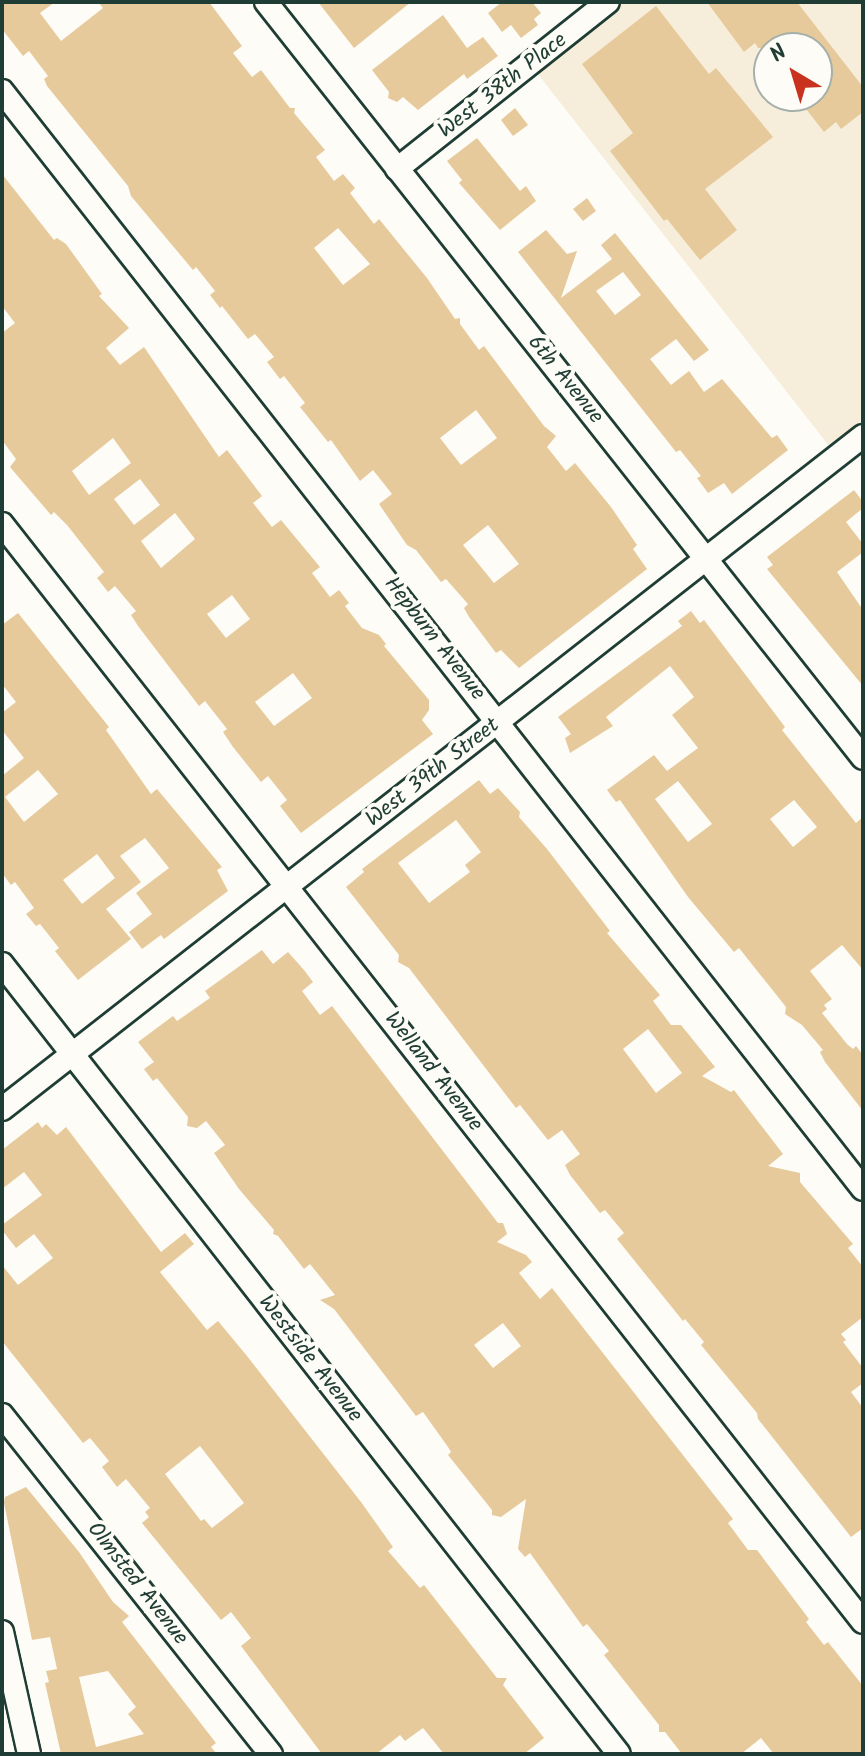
<!DOCTYPE html>
<html>
<head>
<meta charset="utf-8">
<style>
	body { margin:0 }
	#map { position:relative; width:865px; height:1756px; overflow:hidden; background:#fdfcf7; font-family:Kalam,sans-serif }
	div>[style] { position:absolute }
	[style*='--x'] { left:calc(var(--x)*1px); top:calc(var(--y)*1px); width:calc(var(--w)*1px); rotate:calc(var(--a)*1deg) }
	.built>* { inset:0; background:#f6eddb }
	.building>* { inset:0; background:#e7ca9b }
	.roads { filter:drop-shadow(2px 0 #1f3d34) drop-shadow(-2px 0 #1f3d34) drop-shadow(0 2px #1f3d34) drop-shadow(0 -2px #1f3d34) }
	.minor>* { height:22px; margin:-11px; padding:0 11px; transform-origin:11px; border-radius:11px; background:#fdfcf7 }
	span { translate:-50% -50%; white-space:nowrap; text-align:center; line-height:1.15; -webkit-text-stroke:8px #fdfcf7; paint-order:stroke }
	.street-label { font-size:22px; color:#1f3d34 }
	.frame { position:absolute; inset:0; border:4px solid #1f3d34; pointer-events:none }
	.north { position:absolute; left:753px; top:32px; width:80px; height:80px; box-sizing:border-box; background:#fdfcf7; border:2px solid #a4b0a9; border-radius:50%; rotate:322deg; font-size:22px; font-weight:700; line-height:32px; text-align:center; color:#1f3d34 }
	.north::after { content:''; display:block; margin:auto; width:28px; height:36px; background:#c8321e; clip-path:polygon(50% 0,100% 100%,50% 72%,0 100%) }
</style>
</head>
<body>
<div id="map">
	<div class="built">
		<i style="clip-path:polygon(evenodd,608px 2px,863px 2px,863px 436px,837px 456px,530px 64px,608px 2px,769px 48px,817px 48px,817px 96px,769px 96px,769px 48px)"></i>
	</div>
	<div class="building">
		<i style="clip-path:polygon(evenodd,2px 2px,55px 2px,40px 13px,61px 41px,103px 8px,98px 2px,209px 2px,242px 46px,233px 53px,252px 77px,261px 70px,290px 108px,295px 108px,294px 113px,325px 150px,316px 157px,334px 181px,343px 174px,355px 188px,350px 193px,374px 224px,379px 219px,427px 278px,455px 319px,460px 318px,460px 324px,479px 350px,484px 346px,544px 426px,556px 436px,547px 447px,566px 471px,575px 463px,611px 507px,637px 545px,633px 549px,647px 569px,519px 668px,501px 650px,496px 653px,469px 617px,464px 608px,468px 604px,446px 579px,441px 582px,416px 550px,407px 545px,379px 504px,392px 494px,373px 470px,360px 481px,331px 440px,328px 442px,300px 407px,305px 403px,284px 376px,280px 379px,267px 362px,274px 357px,255px 334px,248px 339px,222px 306px,220px 308px,210px 295px,215px 291px,196px 267px,193px 270px,131px 196px,128px 186px,47px 86px,44px 79px,48px 76px,29px 51px,23px 56px,2px 29px,2px 2px,338px 228px,370px 264px,343px 285px,314px 248px,338px 228px,2px 2px,476px 410px,497px 438px,461px 465px,440px 438px,476px 410px,2px 2px,488px 525px,519px 564px,494px 583px,463px 545px,488px 525px)"></i>
		<i style="clip-path:polygon(318px 2px,411px 2px,354px 48px)"></i>
		<i style="clip-path:polygon(502px 2px,532px 2px,541px 13px,534px 19px,538px 25px,521px 38px,511px 25px,502px 32px,488px 13px)"></i>
		<i style="clip-path:polygon(707px 2px,797px 2px,863px 87px,863px 112px,841px 129px,836px 122px,824px 132px,796px 96px,817px 96px,817px 48px,758px 48px,755px 43px,744px 52px)"></i>
		<i style="clip-path:polygon(656px 6px,709px 74px,716px 68px,773px 137px,705px 189px,737px 230px,700px 260px,667px 219px,664px 221px,610px 151px,633px 133px,582px 64px)"></i>
		<i style="clip-path:polygon(443px 15px,467px 48px,483px 37px,498px 56px,467px 79px,464px 74px,418px 110px,403px 97px,397px 102px,388px 98px,389px 92px,372px 70px)"></i>
		<i style="clip-path:polygon(515px 108px,528px 125px,513px 136px,501px 120px)"></i>
		<i style="clip-path:polygon(477px 138px,520px 191px,526px 186px,536px 201px,500px 230px,459px 183px,462px 180px,447px 161px)"></i>
		<i style="clip-path:polygon(evenodd,2px 174px,54px 240px,57px 238px,66px 244px,102px 294px,99px 296px,129px 328px,106px 348px,120px 365px,144px 347px,219px 457px,227px 450px,262px 496px,253px 503px,272px 527px,281px 520px,320px 567px,312px 573px,330px 597px,339px 590px,349px 603px,345px 606px,362px 628px,379px 635px,386px 644px,384px 646px,429px 700px,429px 710px,422px 720px,433px 734px,301px 833px,280px 806px,287px 800px,268px 776px,261px 782px,233px 747px,223px 732px,227px 729px,205px 701px,199px 706px,138px 626px,131px 615px,136px 611px,115px 586px,108px 592px,97px 578px,104px 572px,67px 525px,54px 512px,51px 515px,10px 467px,16px 459px,2px 440px,2px 333px,15px 323px,2px 306px,2px 174px,113px 438px,131px 463px,89px 495px,72px 471px,113px 438px,2px 174px,140px 479px,160px 505px,134px 525px,114px 499px,140px 479px,2px 174px,175px 513px,195px 539px,161px 568px,141px 541px,175px 513px,2px 174px,232px 595px,250px 619px,226px 638px,207px 614px,232px 595px,2px 174px,293px 673px,312px 698px,274px 726px,255px 702px,293px 673px)"></i>
		<i style="clip-path:polygon(587px 198px,596px 211px,583px 221px,573px 209px)"></i>
		<i style="clip-path:polygon(evenodd,546px 230px,567px 254px,577px 251px,561px 298px,612px 259px,601px 245px,615px 233px,709px 350px,694px 361px,676px 339px,650px 359px,671px 385px,689px 371px,704px 392px,722px 379px,772px 438px,777px 435px,788px 450px,732px 494px,724px 483px,708px 493px,697px 478px,701px 476px,680px 450px,676px 452px,518px 252px,546px 230px,623px 272px,641px 295px,615px 315px,596px 291px,623px 272px)"></i>
		<i style="clip-path:polygon(854px 490px,863px 502px,863px 508px,846px 522px,863px 544px,863px 552px,837px 572px,863px 610px,863px 686px,767px 569px,773px 565px,767px 557px)"></i>
		<i style="clip-path:polygon(evenodd,691px 611px,700px 623px,704px 620px,785px 727px,782px 730px,856px 823px,863px 817px,863px 970px,842px 945px,810px 971px,832px 999px,824px 1005px,827px 1009px,822px 1013px,847px 1044px,853px 1049px,856px 1046px,863px 1055px,863px 1111px,825px 1062px,820px 1052px,823px 1050px,802px 1025px,785px 1014px,786px 1007px,739px 948px,734px 952px,688px 897px,620px 800px,616px 802px,607px 790px,654px 755px,667px 771px,698px 748px,672px 715px,694px 697px,670px 666px,606px 717px,613px 726px,570px 753px,565px 738px,571px 734px,558px 717px,682px 626px,678px 621px,691px 611px,678px 781px,712px 824px,688px 842px,655px 799px,678px 781px,691px 611px,794px 800px,817px 827px,793px 847px,770px 819px,794px 800px)"></i>
		<i style="clip-path:polygon(evenodd,18px 613px,109px 727px,106px 730px,151px 794px,157px 789px,222px 867px,217px 870px,228px 891px,164px 939px,161px 935px,142px 949px,129px 932px,152px 914px,136px 893px,169px 868px,145px 838px,120px 856px,141px 882px,106px 909px,131px 939px,78px 980px,55px 951px,59px 948px,40px 924px,36px 926px,26px 914px,34px 908px,15px 882px,11px 885px,2px 873px,2px 776px,24px 758px,2px 730px,2px 713px,16px 702px,2px 684px,2px 625px,18px 613px,38px 770px,58px 794px,24px 822px,5px 797px,38px 770px,18px 613px,97px 854px,115px 878px,82px 904px,63px 880px,97px 854px)"></i>
		<i style="clip-path:polygon(evenodd,479px 780px,490px 794px,498px 788px,520px 812px,519px 817px,547px 849px,610px 931px,607px 933px,660px 995px,653px 1001px,671px 1025px,681px 1025px,715px 1067px,702px 1076px,731px 1092px,734px 1090px,783px 1154px,768px 1166px,800px 1173px,800px 1182px,853px 1244px,848px 1248px,863px 1267px,863px 1317px,841px 1334px,846px 1340px,843px 1342px,863px 1368px,863px 1383px,851px 1392px,863px 1408px,863px 1528px,851px 1537px,758px 1419px,757px 1413px,701px 1345px,704px 1342px,685px 1319px,683px 1321px,617px 1239px,624px 1233px,605px 1210px,600px 1213px,570px 1175px,565px 1165px,580px 1154px,562px 1130px,548px 1140px,520px 1105px,516px 1108px,409px 968px,398px 962px,399px 955px,346px 887px,364px 872px,362px 869px,479px 780px,456px 820px,481px 852px,465px 865px,470px 872px,429px 903px,398px 863px,456px 820px,479px 780px,648px 1029px,682px 1073px,656px 1093px,623px 1049px,648px 1029px)"></i>
		<i style="clip-path:polygon(evenodd,262px 950px,273px 964px,288px 952px,304px 970px,313px 982px,302px 991px,320px 1015px,332px 1006px,498px 1223px,503px 1223px,507px 1234px,497px 1242px,526px 1255px,532px 1262px,519px 1273px,540px 1299px,552px 1288px,733px 1519px,728px 1523px,748px 1550px,757px 1550px,809px 1619px,806px 1622px,824px 1645px,828px 1642px,863px 1686px,863px 1754px,774px 1754px,761px 1738px,741px 1754px,682px 1754px,665px 1732px,659px 1732px,659px 1725px,604px 1655px,609px 1651px,587px 1624px,583px 1627px,530px 1553px,525px 1557px,518px 1549px,526px 1499px,501px 1517px,492px 1515px,492px 1510px,448px 1455px,451px 1452px,448px 1447px,423px 1412px,416px 1416px,334px 1309px,320px 1300px,335px 1295px,310px 1264px,304px 1269px,278px 1236px,273px 1234px,274px 1230px,239px 1189px,214px 1153px,225px 1145px,206px 1121px,197px 1128px,187px 1126px,188px 1117px,157px 1078px,153px 1081px,144px 1069px,154px 1062px,138px 1042px,173px 1016px,177px 1021px,210px 998px,205px 991px,262px 950px,503px 1323px,521px 1346px,493px 1368px,474px 1345px,503px 1323px)"></i>
		<i style="clip-path:polygon(evenodd,38px 1122px,42px 1128px,46px 1124px,57px 1135px,66px 1127px,161px 1252px,185px 1233px,194px 1244px,160px 1272px,207px 1330px,218px 1321px,247px 1356px,361px 1502px,393px 1547px,388px 1551px,420px 1588px,424px 1585px,497px 1678px,507px 1678px,503px 1685px,544px 1738px,524px 1754px,444px 1754px,423px 1728px,405px 1741px,400px 1735px,376px 1754px,322px 1754px,241px 1646px,251px 1638px,231px 1612px,221px 1620px,142px 1523px,149px 1517px,145px 1512px,150px 1508px,126px 1479px,117px 1487px,102px 1467px,109px 1461px,90px 1438px,83px 1443px,2px 1341px,2px 1265px,18px 1285px,53px 1258px,34px 1234px,16px 1248px,2px 1230px,2px 1225px,42px 1195px,24px 1172px,2px 1189px,2px 1150px,38px 1122px,200px 1446px,244px 1503px,212px 1528px,204px 1519px,201px 1521px,165px 1474px,200px 1446px)"></i>
		<i style="clip-path:polygon(evenodd,26px 1487px,79px 1552px,113px 1602px,129px 1616px,122px 1622px,216px 1743px,211px 1747px,217px 1754px,61px 1754px,45px 1683px,49px 1682px,46px 1671px,57px 1669px,50px 1637px,32px 1640px,4px 1503px,5px 1497px,26px 1487px,108px 1671px,136px 1707px,128px 1714px,144px 1734px,96px 1747px,79px 1677px,108px 1671px)"></i>
	</div>
	<div class="roads">
		<div class="minor">
			<i style="--x:266;--y:2;--w:963;--a:51.7"></i>
			<i style="--x:2;--y:91;--w:1395;--a:51.9"></i>
			<i style="--x:397;--y:169;--w:269;--a:-38.4"></i>
			<i style="--x:2;--y:524;--w:1395;--a:51.9"></i>
			<i style="--x:2;--y:964;--w:1002;--a:52.01"></i>
			<i style="--x:2;--y:1109;--w:1093;--a:-38.01"></i>
			<i style="--x:2;--y:1415;--w:433;--a:51.6"></i>
			<i style="--x:2;--y:1632;--w:125;--a:77.5"></i>
		</div>
	</div>
	<div class="street-label">
		<span style="left:503px;top:86px;rotate:-38deg">West 38th Place</span>
		<span style="left:565px;top:380px;rotate:51deg">6th Avenue</span>
		<span style="left:434px;top:639px;rotate:52deg">Hepburn Avenue</span>
		<span style="left:433px;top:773px;rotate:-38deg">West 39th Street</span>
		<span style="left:433px;top:1072px;rotate:52deg">Welland Avenue</span>
		<span style="left:310px;top:1359px;rotate:52deg">Westside Avenue</span>
		<span style="left:137px;top:1584px;rotate:52deg">Olmsted Avenue</span>
	</div>
	<div class="frame"></div>
	<div class="north">N</div>
</div>
</body>
</html>
